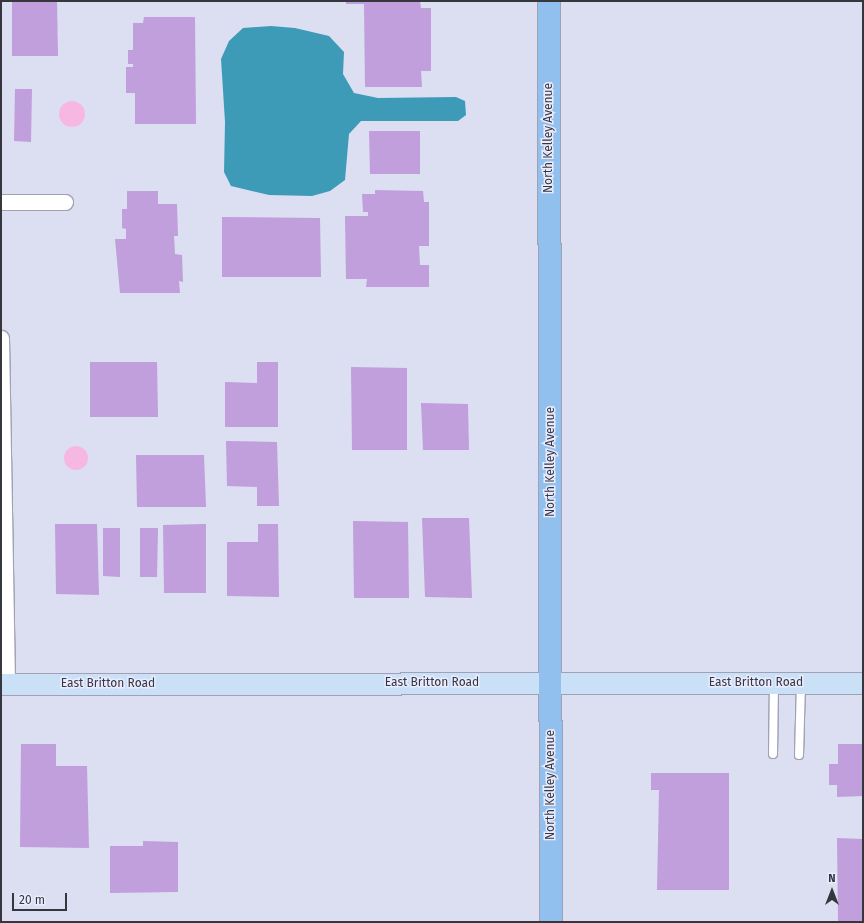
<!DOCTYPE html>
<html>
<head>
<meta charset="utf-8">
<style>
	body { margin:0 }
	#map { position:relative; width:864px; height:923px; overflow:hidden; background:#dcdef1; font-family:"Fira Sans",sans-serif }
	div>[style] { position:absolute }
	[style*='--x'] { left:calc(var(--x)*1px); top:calc(var(--y)*1px); width:calc(var(--w)*1px); rotate:calc(var(--a)*1deg) }
	.green>* { inset:0; background:#f6b8e2 }
	.round { border-radius:50% }
	.water>* { inset:0; background:#3e9bb7 }
	.building>* { inset:0; background:#c19edc }
	.roads { filter:drop-shadow(1px 0 #a0a2b4) drop-shadow(-1px 0 #a0a2b4) drop-shadow(0 1px #a0a2b4) drop-shadow(0 -1px #a0a2b4) }
	.service>* { height:8px; margin:-4px; padding:0 4px; transform-origin:4px; border-radius:4px; background:#fff }
	.minor>* { height:15px; margin:-7.5px; padding:0 7.5px; transform-origin:7.5px; border-radius:7.5px; background:#fff }
	.secondary>* { height:21px; margin:-10.5px; padding:0 10.5px; transform-origin:10.5px; border-radius:10.5px; background:#c9e0f7 }
	.primary>* { height:22px; margin:-11px; padding:0 11px; transform-origin:11px; border-radius:11px; background:#92c0ee }
	span { translate:-50% -50%; white-space:nowrap; text-align:center; line-height:1.15; -webkit-text-stroke:3px #e9ebff; paint-order:stroke }
	.street-label { font-size:12px; color:#36363e }
	.frame { position:absolute; inset:0; border:2px solid #36363e; pointer-events:none }
	.north { position:absolute; left:812px; top:871px; width:40px; height:40px; -webkit-text-stroke:3px #e9ebff; paint-order:stroke; rotate:0deg; font-size:11px; font-weight:700; line-height:16px; text-align:center; color:#36363e }
	.north::after { content:''; display:block; margin:auto; width:14px; height:18px; background:#36363e; clip-path:polygon(50% 0,100% 100%,50% 72%,0 100%) }
	.scale { position:absolute; left:12px; top:893px; width:55px; height:18px; box-sizing:border-box; border:2px solid #36363e; border-top:0; padding-left:5px; font-size:12px; line-height:14px; white-space:nowrap; color:#36363e; -webkit-text-stroke:3px #e9ebff; paint-order:stroke }
</style>
</head>
<body>
<div id="map">
	<div class="green">
		<i class="round" style="left:59px;top:101px;width:26px;height:26px"></i>
		<i class="round" style="left:64px;top:446px;width:24px;height:24px"></i>
	</div>
	<div class="water">
		<i style="clip-path:polygon(271px 26px,295px 28px,329px 36px,344px 52px,343px 74px,354px 93px,378px 98px,456px 97px,465px 101px,466px 115px,458px 121px,361px 121px,349px 134px,345px 180px,330px 191px,312px 196px,269px 195px,231px 186px,224px 172px,225px 122px,221px 59px,229px 41px,243px 28px)"></i>
	</div>
	<div class="building">
		<i style="clip-path:polygon(173px 1px,195px 1px,195px 2px,173px 2px)"></i>
		<i style="clip-path:polygon(346px 1px,420px 1px,421px 8px,431px 8px,431px 71px,421px 71px,422px 87px,365px 87px,364px 4px,346px 4px)"></i>
		<i style="clip-path:polygon(12px 2px,57px 2px,58px 56px,12px 56px)"></i>
		<i style="clip-path:polygon(144px 17px,195px 17px,196px 124px,135px 124px,135px 93px,126px 93px,126px 67px,133px 67px,133px 64px,128px 64px,128px 50px,133px 50px,133px 23px,143px 23px)"></i>
		<i style="clip-path:polygon(15px 89px,32px 89px,31px 142px,14px 141px)"></i>
		<i style="clip-path:polygon(369px 131px,420px 131px,420px 174px,370px 174px)"></i>
		<i style="clip-path:polygon(375px 190px,423px 191px,424px 202px,429px 202px,429px 246px,419px 246px,420px 265px,429px 265px,429px 287px,366px 287px,367px 279px,346px 279px,345px 216px,368px 216px,368px 212px,363px 212px,362px 194px,375px 194px)"></i>
		<i style="clip-path:polygon(127px 191px,158px 191px,158px 204px,177px 204px,178px 236px,174px 236px,175px 254px,182px 255px,183px 282px,179px 281px,180px 293px,120px 293px,115px 239px,126px 239px,126px 229px,122px 228px,122px 209px,127px 209px)"></i>
		<i style="clip-path:polygon(222px 217px,320px 218px,321px 277px,222px 277px)"></i>
		<i style="clip-path:polygon(90px 362px,157px 362px,158px 417px,90px 417px)"></i>
		<i style="clip-path:polygon(257px 362px,278px 362px,278px 427px,225px 427px,225px 382px,257px 383px)"></i>
		<i style="clip-path:polygon(351px 367px,407px 368px,407px 450px,352px 450px)"></i>
		<i style="clip-path:polygon(421px 403px,468px 404px,469px 450px,423px 450px)"></i>
		<i style="clip-path:polygon(226px 441px,277px 442px,279px 506px,257px 506px,257px 487px,227px 486px)"></i>
		<i style="clip-path:polygon(136px 455px,204px 455px,206px 507px,137px 507px)"></i>
		<i style="clip-path:polygon(422px 518px,469px 518px,472px 598px,425px 597px)"></i>
		<i style="clip-path:polygon(353px 521px,408px 522px,409px 598px,354px 598px)"></i>
		<i style="clip-path:polygon(55px 524px,97px 524px,99px 595px,56px 594px)"></i>
		<i style="clip-path:polygon(206px 524px,206px 593px,164px 593px,163px 525px)"></i>
		<i style="clip-path:polygon(258px 524px,278px 524px,279px 597px,227px 596px,227px 542px,258px 542px)"></i>
		<i style="clip-path:polygon(103px 528px,120px 528px,120px 577px,103px 576px)"></i>
		<i style="clip-path:polygon(140px 528px,158px 528px,157px 577px,140px 577px)"></i>
		<i style="clip-path:polygon(21px 744px,56px 744px,56px 766px,87px 766px,89px 848px,20px 847px)"></i>
		<i style="clip-path:polygon(838px 744px,863px 744px,863px 796px,837px 797px,837px 785px,829px 785px,829px 764px,838px 764px)"></i>
		<i style="clip-path:polygon(651px 773px,729px 773px,729px 890px,657px 890px,659px 790px,651px 790px)"></i>
		<i style="clip-path:polygon(837px 838px,863px 839px,863px 922px,838px 922px)"></i>
		<i style="clip-path:polygon(143px 841px,178px 842px,178px 892px,110px 893px,110px 846px,143px 846px)"></i>
	</div>
	<div class="roads">
		<div class="service">
			<i style="--x:773;--y:754;--w:70;--a:-89.2"></i>
			<i style="--x:799;--y:755;--w:72;--a:-88.4"></i>
		</div>
		<div class="minor">
			<i style="--x:1;--y:202;--w:64;--a:0"></i>
			<i style="--x:1;--y:338;--w:346;--a:89"></i>
		</div>
		<div class="secondary">
			<i style="--x:1;--y:684;--w:862;--a:-0.07"></i>
		</div>
		<div class="primary">
			<i style="--x:549;--y:1;--w:921;--a:89.88"></i>
		</div>
	</div>
	<div class="street-label">
		<span style="left:549px;top:138px;rotate:-90deg">North Kelley Avenue</span>
		<span style="left:551px;top:462px;rotate:-90deg">North Kelley Avenue</span>
		<span style="left:432px;top:683px">East Britton Road</span>
		<span style="left:756px;top:683px">East Britton Road</span>
		<span style="left:108px;top:684px">East Britton Road</span>
		<span style="left:551px;top:785px;rotate:-90deg">North Kelley Avenue</span>
	</div>
	<div class="frame"></div>
	<div class="north">N</div>
	<div class="scale">20 m</div>
</div>
</body>
</html>
